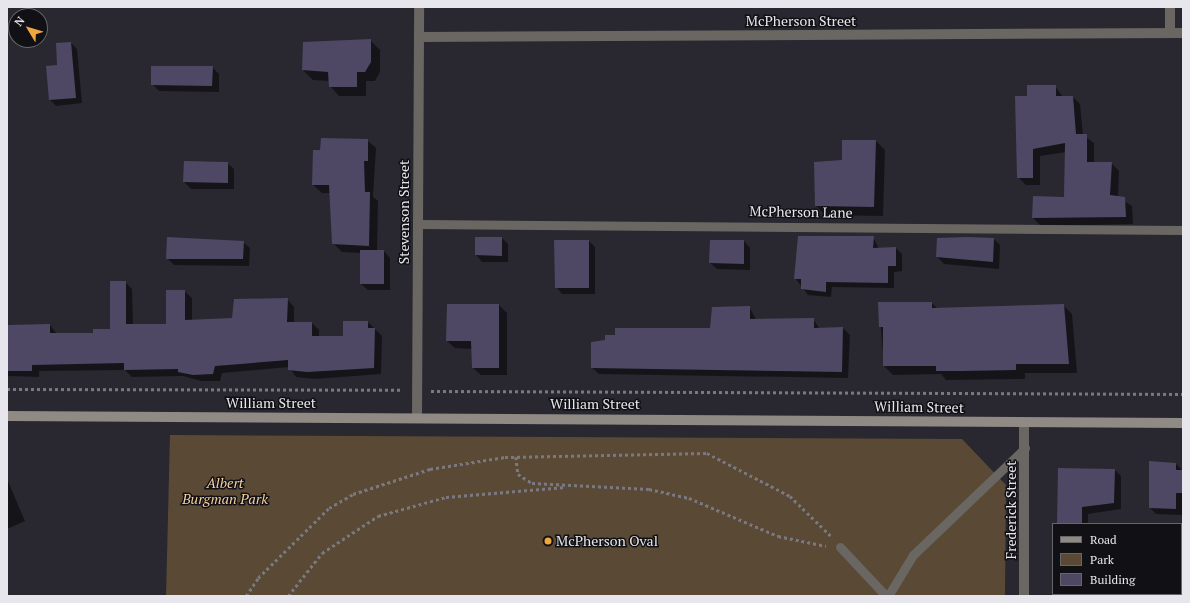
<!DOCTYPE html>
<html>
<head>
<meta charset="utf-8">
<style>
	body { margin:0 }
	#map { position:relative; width:1190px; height:603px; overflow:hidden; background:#292730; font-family:"PT Serif",serif }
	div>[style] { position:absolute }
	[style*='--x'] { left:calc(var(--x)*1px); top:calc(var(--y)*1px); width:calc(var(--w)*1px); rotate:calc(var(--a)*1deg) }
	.green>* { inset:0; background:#5a4934 }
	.shadow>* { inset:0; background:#0007 }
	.building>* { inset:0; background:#4e4865 }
	.path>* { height:2.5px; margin-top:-1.25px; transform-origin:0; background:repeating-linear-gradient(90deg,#7a7981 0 3px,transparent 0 6px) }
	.lane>* { height:9px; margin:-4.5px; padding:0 4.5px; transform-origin:4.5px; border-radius:4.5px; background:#6a6763 }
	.street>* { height:10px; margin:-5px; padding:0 5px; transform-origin:5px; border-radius:5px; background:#6a6763 }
	.secondary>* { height:10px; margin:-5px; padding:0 5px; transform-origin:5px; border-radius:5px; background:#908a84 }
	.dots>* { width:11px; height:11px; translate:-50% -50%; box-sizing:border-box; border:2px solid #111115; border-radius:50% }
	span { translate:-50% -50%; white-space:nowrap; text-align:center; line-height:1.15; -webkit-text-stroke:3px #111115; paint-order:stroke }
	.street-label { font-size:14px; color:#e7e6ec }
	.park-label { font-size:14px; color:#f8d09f; font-style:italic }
	.poi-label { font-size:14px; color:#e7e6ec }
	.left { translate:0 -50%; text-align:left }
	.frame { position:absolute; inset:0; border:8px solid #e7e6ec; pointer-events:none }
	.legend { position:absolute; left:1052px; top:523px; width:130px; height:72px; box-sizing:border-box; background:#111115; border:1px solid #67666b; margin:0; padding:5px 7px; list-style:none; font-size:12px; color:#e7e6ec }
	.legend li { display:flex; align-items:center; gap:8px; height:20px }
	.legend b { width:20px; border:1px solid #67666b }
	.north { position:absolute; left:8px; top:8px; width:40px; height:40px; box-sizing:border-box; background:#111115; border:1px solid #67666b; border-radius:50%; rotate:308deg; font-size:11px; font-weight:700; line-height:16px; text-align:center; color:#e7e6ec }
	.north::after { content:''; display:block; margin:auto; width:14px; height:18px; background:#f0a63e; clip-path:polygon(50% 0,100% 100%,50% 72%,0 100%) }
</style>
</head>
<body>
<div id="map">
	<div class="green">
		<i style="clip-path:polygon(170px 435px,962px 439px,1006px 485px,1005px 596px,166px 596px)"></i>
	</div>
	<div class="shadow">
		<i style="clip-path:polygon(370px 40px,380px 50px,380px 72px,375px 81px,366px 81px,366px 96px,339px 96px,330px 86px,329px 81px,313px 80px,303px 70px)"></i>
		<i style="clip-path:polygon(71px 43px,77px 49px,82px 103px,56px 106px,50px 100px,58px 66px)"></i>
		<i style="clip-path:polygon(212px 67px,219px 74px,219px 92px,159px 91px,152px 84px)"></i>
		<i style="clip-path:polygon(1055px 86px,1063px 97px,1073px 97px,1080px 104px,1083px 135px,1094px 143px,1094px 163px,1111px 163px,1119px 171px,1118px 197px,1132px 206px,1133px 224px,1041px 226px,1033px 218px,1065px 198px,1066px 152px,1040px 156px,1040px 185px,1026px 185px,1018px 177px,1028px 97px)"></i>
		<i style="clip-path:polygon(367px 140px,376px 148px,373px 197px,378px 201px,377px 251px,384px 251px,390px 258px,390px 290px,368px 290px,361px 284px,361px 253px,342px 252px,333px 243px,331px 193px,322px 193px,313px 185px,321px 151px)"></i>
		<i style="clip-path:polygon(843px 141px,876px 141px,885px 150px,883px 216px,825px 215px,816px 206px,843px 161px)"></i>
		<i style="clip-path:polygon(185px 162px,227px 163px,234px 169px,234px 189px,191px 189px,184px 182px)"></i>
		<i style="clip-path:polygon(873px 237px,879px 249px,896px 248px,902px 254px,902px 271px,894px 272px,894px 288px,832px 287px,831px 297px,808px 295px,795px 278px)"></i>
		<i style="clip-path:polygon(502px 238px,508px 244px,508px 262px,482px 262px,476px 255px)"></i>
		<i style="clip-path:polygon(994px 239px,1000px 245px,999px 269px,944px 264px,937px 257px)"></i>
		<i style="clip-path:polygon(589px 241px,595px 247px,595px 294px,562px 294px,556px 287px)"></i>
		<i style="clip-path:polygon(744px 241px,750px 248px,750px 270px,717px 269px,710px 263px)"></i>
		<i style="clip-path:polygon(243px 242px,250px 248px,249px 266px,174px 265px,167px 258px)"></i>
		<i style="clip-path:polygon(125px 282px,132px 289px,133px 325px,167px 325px,184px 291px,192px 298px,192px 320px,233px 319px,287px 299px,294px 307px,294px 323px,312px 323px,319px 330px,319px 337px,344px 337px,368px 322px,382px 336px,381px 374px,315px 379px,296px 377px,289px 367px,222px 373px,220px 381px,201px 381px,183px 376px,132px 377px,125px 370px,39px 371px,39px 377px,7px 376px,7px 326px,50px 325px,57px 334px,94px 334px,111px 330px)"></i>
		<i style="clip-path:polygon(879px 303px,932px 303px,938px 309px,1063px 305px,1072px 314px,1077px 373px,1025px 373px,1025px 379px,946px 380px,941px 374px,893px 375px,884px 366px)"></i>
		<i style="clip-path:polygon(448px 305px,499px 305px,507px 313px,507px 375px,481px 375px,473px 368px,472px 349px,455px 348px,447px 341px)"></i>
		<i style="clip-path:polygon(749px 307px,756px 319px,813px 319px,820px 329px,843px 328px,850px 335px,848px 378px,599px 374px,592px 368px,711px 329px)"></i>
		<i style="clip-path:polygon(1176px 464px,1183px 471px,1183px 515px,1156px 514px,1150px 508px)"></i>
		<i style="clip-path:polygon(1115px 470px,1121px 476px,1121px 509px,1088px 514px,1088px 524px,1058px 524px)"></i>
		<i style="clip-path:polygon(7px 479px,25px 521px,7px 529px)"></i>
		<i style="clip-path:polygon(1060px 594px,1078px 594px,1078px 596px,1060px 596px)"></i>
		<i style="clip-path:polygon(1146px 594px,1169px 594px,1169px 596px,1146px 596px)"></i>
	</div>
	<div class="building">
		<i style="clip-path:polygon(371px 39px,371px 62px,365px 72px,357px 72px,357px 87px,329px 87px,328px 72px,302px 70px,303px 42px)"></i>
		<i style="clip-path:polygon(71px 42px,76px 98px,49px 100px,46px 66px,57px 65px,56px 43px)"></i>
		<i style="clip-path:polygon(151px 66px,213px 66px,212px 86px,151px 85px)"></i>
		<i style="clip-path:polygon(1027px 85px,1056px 85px,1056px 96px,1073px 96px,1076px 134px,1087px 134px,1087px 162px,1112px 162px,1110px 195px,1125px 197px,1126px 217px,1032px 218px,1033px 196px,1064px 197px,1065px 143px,1033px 149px,1033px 178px,1017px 178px,1015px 96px,1027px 96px)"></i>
		<i style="clip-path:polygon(321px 138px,368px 139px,368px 161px,364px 161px,365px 192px,370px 192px,369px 246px,332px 244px,329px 185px,312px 185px,313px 150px,320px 150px)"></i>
		<i style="clip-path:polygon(842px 140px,876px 140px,874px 207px,815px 206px,814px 162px,842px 160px)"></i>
		<i style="clip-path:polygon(184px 161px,228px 162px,228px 183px,183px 182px)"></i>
		<i style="clip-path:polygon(798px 236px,874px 236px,873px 248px,896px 247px,896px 266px,888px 266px,888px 283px,826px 282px,826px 292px,801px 289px,801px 279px,794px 279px)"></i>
		<i style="clip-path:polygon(167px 237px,244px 241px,243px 259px,166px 259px)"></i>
		<i style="clip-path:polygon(475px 237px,502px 237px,502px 256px,475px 255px)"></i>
		<i style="clip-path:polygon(967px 237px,994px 238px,993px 262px,936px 257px,937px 238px)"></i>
		<i style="clip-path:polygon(554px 240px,589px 240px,589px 288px,555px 288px)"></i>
		<i style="clip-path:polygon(710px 240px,744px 240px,744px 264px,709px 263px)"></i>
		<i style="clip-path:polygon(360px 250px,384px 250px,384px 284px,360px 284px)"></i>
		<i style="clip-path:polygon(110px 281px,126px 281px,126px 324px,166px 324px,166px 290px,185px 290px,185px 320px,232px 318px,234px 299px,288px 298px,287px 322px,312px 322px,312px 336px,343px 336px,343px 321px,368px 321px,368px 328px,375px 328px,374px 368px,307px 372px,288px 370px,288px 360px,215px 366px,213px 374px,193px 375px,178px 372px,178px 369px,124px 370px,124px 363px,32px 365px,32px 371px,7px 371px,7px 325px,50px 324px,50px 333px,93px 333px,93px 329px,110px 329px)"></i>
		<i style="clip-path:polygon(878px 302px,932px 302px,932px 308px,1064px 304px,1069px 364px,1016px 364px,1016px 370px,962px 371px,936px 371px,936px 366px,883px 366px,883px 327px,879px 327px)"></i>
		<i style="clip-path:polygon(447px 304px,499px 304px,499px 368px,472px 368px,471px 341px,446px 341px)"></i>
		<i style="clip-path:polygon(750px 306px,750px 319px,814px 318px,814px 328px,843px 327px,842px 372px,591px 368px,591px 342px,605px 340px,605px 335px,615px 335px,615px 328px,710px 328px,712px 307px)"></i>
		<i style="clip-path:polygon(1149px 461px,1176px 463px,1176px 470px,1183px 470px,1183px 493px,1176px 493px,1176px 509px,1149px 508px)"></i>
		<i style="clip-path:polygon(1058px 468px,1115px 469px,1114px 503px,1082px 507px,1082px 524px,1057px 524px)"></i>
	</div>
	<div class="path">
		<i style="--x:7;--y:389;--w:395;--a:0.1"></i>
		<i style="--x:431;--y:391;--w:752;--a:0.23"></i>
		<i style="--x:516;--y:457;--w:17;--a:83"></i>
		<i style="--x:518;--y:474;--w:17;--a:33"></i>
		<i style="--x:532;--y:483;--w:117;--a:2.9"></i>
		<i style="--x:649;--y:489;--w:41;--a:12.7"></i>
		<i style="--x:689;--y:498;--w:97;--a:23.1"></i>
		<i style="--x:778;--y:536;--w:49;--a:11.8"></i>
		<i style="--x:246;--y:596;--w:22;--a:-56"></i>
		<i style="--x:258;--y:578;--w:100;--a:-44.6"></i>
		<i style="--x:329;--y:508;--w:28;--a:-30"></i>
		<i style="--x:353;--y:494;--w:81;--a:-18"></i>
		<i style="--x:430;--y:469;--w:76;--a:-9.1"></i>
		<i style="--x:505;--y:457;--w:202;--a:-1.1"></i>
		<i style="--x:707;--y:453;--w:93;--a:27.4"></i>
		<i style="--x:790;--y:496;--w:57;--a:44.3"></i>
		<i style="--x:288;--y:596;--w:55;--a:-51.7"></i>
		<i style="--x:322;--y:553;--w:67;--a:-33.5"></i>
		<i style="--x:378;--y:516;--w:71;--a:-15.6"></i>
		<i style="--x:446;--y:497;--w:120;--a:-4.8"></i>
	</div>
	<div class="lane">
		<i style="--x:418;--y:224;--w:765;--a:0.45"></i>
		<i style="--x:840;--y:547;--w:67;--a:46.8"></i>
		<i style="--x:888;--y:596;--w:48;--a:-58.6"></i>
		<i style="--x:913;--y:555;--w:155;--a:-43.7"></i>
	</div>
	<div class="street">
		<i style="--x:1170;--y:33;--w:26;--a:-90"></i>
		<i style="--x:419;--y:37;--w:764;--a:-0.3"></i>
		<i style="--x:417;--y:418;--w:411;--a:-89.7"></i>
		<i style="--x:1024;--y:423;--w:173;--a:90"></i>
	</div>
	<div class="secondary">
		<i style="--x:7;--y:416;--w:1176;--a:0.34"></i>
	</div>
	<div class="dots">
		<i style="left:548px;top:541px;background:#f0a63e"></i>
	</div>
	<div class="street-label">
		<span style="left:801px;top:21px">McPherson Street</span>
		<span style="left:404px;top:212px;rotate:-90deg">Stevenson Street</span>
		<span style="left:801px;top:212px;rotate:1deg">McPherson Lane</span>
		<span style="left:271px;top:403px">William Street</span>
		<span style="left:595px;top:404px">William Street</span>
		<span style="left:919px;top:407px;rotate:1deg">William Street</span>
		<span style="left:1011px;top:510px;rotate:-90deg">Frederick Street</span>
	</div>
	<div class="park-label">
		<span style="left:225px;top:491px">Albert<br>Burgman Park</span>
	</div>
	<div class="poi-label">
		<span class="left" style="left:556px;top:541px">McPherson Oval</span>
	</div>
	<div class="frame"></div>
	<ul class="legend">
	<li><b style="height:5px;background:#908a84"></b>Road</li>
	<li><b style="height:11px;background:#5a4934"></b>Park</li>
	<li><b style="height:11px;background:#4e4865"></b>Building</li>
	</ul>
	<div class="north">N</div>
</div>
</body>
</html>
